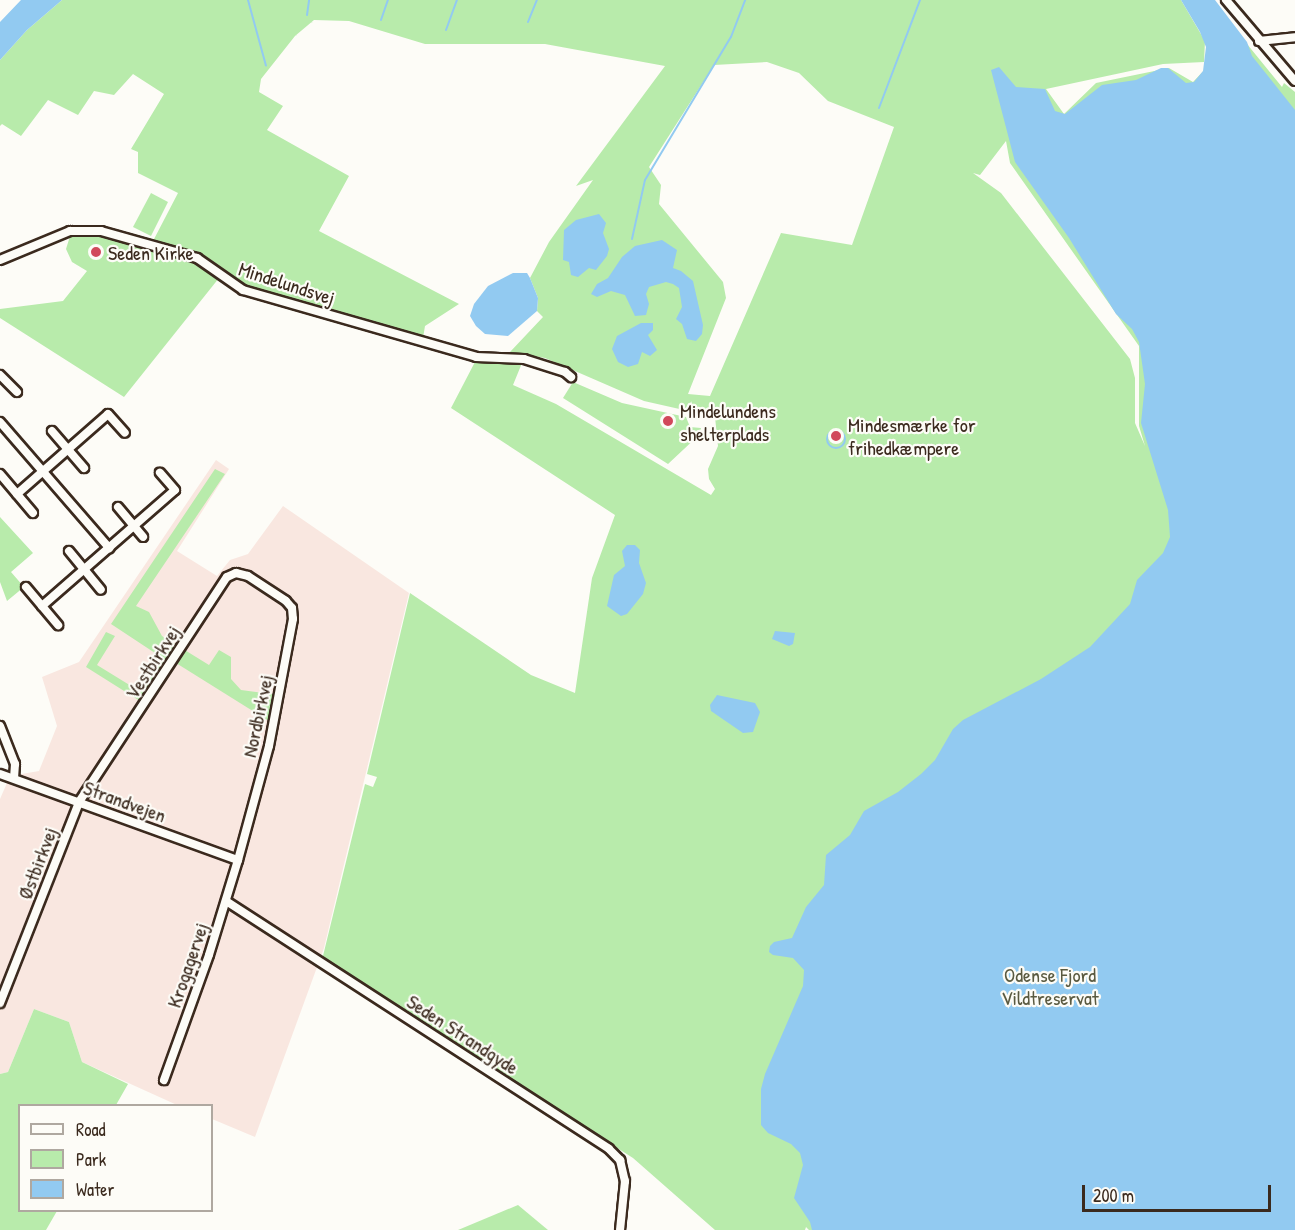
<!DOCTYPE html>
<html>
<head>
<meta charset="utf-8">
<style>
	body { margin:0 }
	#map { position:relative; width:1295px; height:1230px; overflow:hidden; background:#fdfcf7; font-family:"Patrick Hand",sans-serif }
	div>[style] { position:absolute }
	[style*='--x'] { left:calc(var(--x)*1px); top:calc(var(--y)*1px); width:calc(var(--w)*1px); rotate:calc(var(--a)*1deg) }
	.built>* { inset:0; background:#f9e7e0 }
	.green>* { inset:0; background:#b8ebab }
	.water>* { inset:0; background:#92caf1 }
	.stream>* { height:2px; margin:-1px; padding:0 1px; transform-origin:1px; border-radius:1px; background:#92caf1 }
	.stream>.ring { margin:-1px; padding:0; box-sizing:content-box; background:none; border:2px solid #92caf1; border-radius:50% }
	.roads { filter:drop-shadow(2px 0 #3b2a1e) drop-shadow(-2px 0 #3b2a1e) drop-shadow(0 2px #3b2a1e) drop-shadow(0 -2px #3b2a1e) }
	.minor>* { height:8px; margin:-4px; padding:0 4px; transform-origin:4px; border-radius:4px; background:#fdfcf7 }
	.dots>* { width:16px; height:16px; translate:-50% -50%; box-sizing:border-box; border:3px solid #fdfcf7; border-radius:50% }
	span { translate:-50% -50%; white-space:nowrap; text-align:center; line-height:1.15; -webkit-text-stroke:4.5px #fdfcf7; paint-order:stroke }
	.poi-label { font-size:20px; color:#3b2a1e }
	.left { translate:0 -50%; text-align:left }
	.street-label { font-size:20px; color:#3b2a1e }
	.park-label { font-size:20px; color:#5a5a41 }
	.legend { position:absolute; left:18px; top:1104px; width:195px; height:108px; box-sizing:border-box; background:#fdfcf7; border:2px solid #afa8a0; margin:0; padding:8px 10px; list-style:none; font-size:18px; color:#3b2a1e }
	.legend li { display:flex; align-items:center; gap:12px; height:30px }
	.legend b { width:30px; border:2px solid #afa8a0 }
	.scale { position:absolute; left:1082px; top:1185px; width:189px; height:27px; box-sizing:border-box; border:3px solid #3b2a1e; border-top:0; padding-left:8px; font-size:18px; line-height:21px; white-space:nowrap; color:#3b2a1e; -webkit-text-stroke:4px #fdfcf7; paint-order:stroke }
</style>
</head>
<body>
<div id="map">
	<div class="built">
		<i style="clip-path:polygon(216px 460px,229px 469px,177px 551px,217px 576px,230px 560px,248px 554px,283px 506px,409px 593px,324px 948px,255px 1137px,212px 1119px,212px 1106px,177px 1105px,82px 1062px,69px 1022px,34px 1009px,8px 1072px,0 1074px,0 799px,10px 776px,39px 771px,57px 726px,42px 677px,79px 662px)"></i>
	</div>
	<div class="green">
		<i style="clip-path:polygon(evenodd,62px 0,1181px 0,1205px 41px,1204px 62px,1163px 64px,1046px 89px,1064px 114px,1096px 83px,1169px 68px,1193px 82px,1227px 46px,1247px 44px,1282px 87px,1284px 83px,1295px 92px,1295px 1230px,809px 1230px,806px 1227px,805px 1230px,715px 1230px,633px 1158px,322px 960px,365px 784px,373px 787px,377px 777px,367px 774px,410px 593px,531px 675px,575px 693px,592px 578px,615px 515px,451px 408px,476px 360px,522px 363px,513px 385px,556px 404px,711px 495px,715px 489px,709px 479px,708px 469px,718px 446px,715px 417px,644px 401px,545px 358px,510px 352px,543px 317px,537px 311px,538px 298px,530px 278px,549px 242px,593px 180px,576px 186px,665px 66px,545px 44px,425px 44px,349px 21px,314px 20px,295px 36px,261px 79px,259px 92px,283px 106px,267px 130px,349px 176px,319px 231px,459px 304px,425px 326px,423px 338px,235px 283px,217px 265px,153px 241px,178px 193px,138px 173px,138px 152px,131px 149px,164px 94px,133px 74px,114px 95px,94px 91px,78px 115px,48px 100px,21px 136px,2px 124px,0 126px,0 60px,27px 30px,62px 0,767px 62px,799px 73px,828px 101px,894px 127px,852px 245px,781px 233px,710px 396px,688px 394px,726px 298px,723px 282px,659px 204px,661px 185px,649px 167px,714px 65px,767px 62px,62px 0,1006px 141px,1010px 163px,1139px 346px,1139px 426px,1145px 446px,1135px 423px,1135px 378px,1130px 359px,1001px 193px,973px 173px,980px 175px,1006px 141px)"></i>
		<i style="clip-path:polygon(151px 193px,168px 202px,151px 236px,133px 227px)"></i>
		<i style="clip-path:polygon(71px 233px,104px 235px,127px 241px,198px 263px,219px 278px,124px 397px,0 318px,0 309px,63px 301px,87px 271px,72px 262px,66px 249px)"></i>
		<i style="clip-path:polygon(573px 382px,622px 403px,686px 417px,690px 427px,701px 428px,699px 435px,668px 464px,563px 398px)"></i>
		<i style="clip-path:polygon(215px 469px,225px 474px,136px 606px,149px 612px,162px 636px,209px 665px,219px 650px,231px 657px,231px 679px,241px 690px,273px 694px,269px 721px,168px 658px,140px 701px,86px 667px,106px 632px,115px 636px,97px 665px,136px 689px,158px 655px,111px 624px)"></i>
		<i style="clip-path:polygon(0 517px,33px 553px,11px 572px,24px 587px,7px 601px,0 582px)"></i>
		<i style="clip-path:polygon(34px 1009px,69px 1022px,82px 1062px,128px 1084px,116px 1105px,20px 1106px,20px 1210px,57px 1211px,46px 1230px,0 1230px,0 1074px,8px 1072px)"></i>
		<i style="clip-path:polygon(518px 1205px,548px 1230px,458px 1230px)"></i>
	</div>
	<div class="water">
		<i style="clip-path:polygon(21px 0,62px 0,27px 30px,0 60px,0 22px)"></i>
		<i style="clip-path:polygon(1181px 0,1215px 0,1247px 42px,1252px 56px,1295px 110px,1295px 1230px,812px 1230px,810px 1222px,794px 1198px,803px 1165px,800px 1153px,791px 1144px,768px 1133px,761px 1125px,761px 1089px,765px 1074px,803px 986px,804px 970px,793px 958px,773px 955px,769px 952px,770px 946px,774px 942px,792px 938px,806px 907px,824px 885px,826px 855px,850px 835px,864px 811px,898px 792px,921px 774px,935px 760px,953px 729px,963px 720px,1041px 679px,1090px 647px,1130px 604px,1137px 580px,1163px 553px,1170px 537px,1168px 510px,1141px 423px,1145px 384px,1139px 342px,1132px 329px,1116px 314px,1069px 238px,1015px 162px,991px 70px,999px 67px,1016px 87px,1045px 89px,1055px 111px,1065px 114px,1102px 85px,1136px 80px,1161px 68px,1168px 68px,1186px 83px,1194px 82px,1203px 71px,1206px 47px,1200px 32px)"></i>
		<i style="clip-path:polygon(599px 214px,606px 223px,603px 233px,609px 249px,607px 256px,596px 270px,589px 268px,578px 277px,571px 275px,569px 262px,563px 260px,564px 230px,576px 220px)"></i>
		<i style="clip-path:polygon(662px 240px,677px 250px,673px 268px,681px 271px,693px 281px,703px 325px,702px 334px,696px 341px,687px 339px,682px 324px,676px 319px,682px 307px,679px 288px,673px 284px,666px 282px,649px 287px,646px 294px,649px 304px,646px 315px,635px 316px,625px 295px,611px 291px,597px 297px,591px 294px,597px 284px,608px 278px,622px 257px,635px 246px)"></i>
		<i style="clip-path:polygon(513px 273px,527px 273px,530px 278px,538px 298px,537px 311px,508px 336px,485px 334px,476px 326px,470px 316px,474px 304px,488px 286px)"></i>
		<i style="clip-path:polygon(641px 323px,653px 323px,653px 330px,648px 335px,657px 350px,650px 356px,642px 352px,638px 364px,628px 367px,618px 362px,612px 349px,617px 336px)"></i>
		<i style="clip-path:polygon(627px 545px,635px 545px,640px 550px,639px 563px,646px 583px,643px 594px,627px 614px,621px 616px,607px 606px,614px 575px,625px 566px,622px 551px)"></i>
		<i style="clip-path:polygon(775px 631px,795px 633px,793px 644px,789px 646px,772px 639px)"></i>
		<i style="clip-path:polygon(717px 695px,755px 703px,760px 712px,753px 732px,743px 733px,711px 711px,710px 705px)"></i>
	</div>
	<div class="stream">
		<i style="--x:248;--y:0;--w:68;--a:74.7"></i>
		<i style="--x:307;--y:15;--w:15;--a:-82"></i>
		<i style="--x:381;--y:20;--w:21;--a:-71"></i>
		<i style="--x:528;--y:22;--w:24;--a:-68"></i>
		<i style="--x:446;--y:30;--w:32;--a:-70"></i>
		<i style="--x:879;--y:108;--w:116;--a:-69.2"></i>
		<i style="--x:632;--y:239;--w:60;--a:-77.6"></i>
		<i style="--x:645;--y:180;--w:167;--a:-59"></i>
		<i style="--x:731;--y:37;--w:40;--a:-69"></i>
		<i class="ring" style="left:827px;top:430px;width:16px;height:16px"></i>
	</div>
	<div class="roads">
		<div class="minor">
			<i style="--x:1226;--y:0;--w:106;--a:49.6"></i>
			<i style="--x:1259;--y:41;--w:36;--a:-6"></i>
			<i style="--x:0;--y:260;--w:76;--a:-22.5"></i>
			<i style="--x:70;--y:231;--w:31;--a:0"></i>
			<i style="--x:101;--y:231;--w:100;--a:15.7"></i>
			<i style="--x:197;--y:258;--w:56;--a:34.8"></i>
			<i style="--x:243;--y:290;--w:242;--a:16"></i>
			<i style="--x:476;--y:357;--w:48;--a:2.4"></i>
			<i style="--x:524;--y:359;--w:43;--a:17.6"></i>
			<i style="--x:565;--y:372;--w:8;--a:40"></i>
			<i style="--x:0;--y:375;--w:24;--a:45"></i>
			<i style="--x:0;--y:422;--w:167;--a:49.1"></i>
			<i style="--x:52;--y:431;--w:49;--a:49.1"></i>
			<i style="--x:0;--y:474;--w:51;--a:49.8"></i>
			<i style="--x:17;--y:494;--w:121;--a:-41.3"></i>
			<i style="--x:108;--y:414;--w:25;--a:48"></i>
			<i style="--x:118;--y:507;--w:39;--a:50"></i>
			<i style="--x:69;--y:551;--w:50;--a:50.6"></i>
			<i style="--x:26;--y:587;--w:50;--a:49.9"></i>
			<i style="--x:42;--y:606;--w:176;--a:-41.1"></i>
			<i style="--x:175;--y:490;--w:23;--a:-131"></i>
			<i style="--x:0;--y:726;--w:41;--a:68.5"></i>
			<i style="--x:15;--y:764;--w:14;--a:94"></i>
			<i style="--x:0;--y:774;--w:253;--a:19.9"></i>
			<i style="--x:226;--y:901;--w:456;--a:32.9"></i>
			<i style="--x:609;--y:1149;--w:16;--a:45"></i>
			<i style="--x:620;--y:1160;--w:22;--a:77"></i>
			<i style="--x:625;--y:1181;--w:49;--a:95.8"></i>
			<i style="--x:0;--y:1003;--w:216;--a:-68.5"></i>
			<i style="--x:79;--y:802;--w:269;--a:-56.7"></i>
			<i style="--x:227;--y:577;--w:10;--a:-24"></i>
			<i style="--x:236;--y:573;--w:12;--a:14"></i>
			<i style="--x:248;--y:576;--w:45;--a:33.3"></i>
			<i style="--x:286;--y:601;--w:9;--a:49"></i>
			<i style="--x:292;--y:608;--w:11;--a:85"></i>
			<i style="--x:293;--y:619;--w:129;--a:100.7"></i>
			<i style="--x:269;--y:746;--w:118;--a:105.2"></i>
			<i style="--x:238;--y:860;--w:99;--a:107"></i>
			<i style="--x:209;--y:955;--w:133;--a:109.8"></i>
		</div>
	</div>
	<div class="dots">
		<i style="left:96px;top:252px;background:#d1495b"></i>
		<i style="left:668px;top:421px;background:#d1495b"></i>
		<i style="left:836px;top:436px;background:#d1495b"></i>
	</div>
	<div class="poi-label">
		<span class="left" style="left:108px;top:252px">Seden Kirke</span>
		<span class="left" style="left:680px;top:422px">Mindelundens<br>shelterplads</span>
		<span class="left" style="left:848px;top:436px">Mindesmærke for<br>frihedkæmpere</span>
	</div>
	<div class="street-label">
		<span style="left:287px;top:283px;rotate:18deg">Mindelundsvej</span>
		<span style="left:152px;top:662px;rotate:-57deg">Vestbirkvej</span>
		<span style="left:257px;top:716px;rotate:-78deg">Nordbirkvej</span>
		<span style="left:125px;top:801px;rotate:20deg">Strandvejen</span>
		<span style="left:37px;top:863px;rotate:-69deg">Østbirkvej</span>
		<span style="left:187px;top:965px;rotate:-71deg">Krogagervej</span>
		<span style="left:463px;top:1034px;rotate:33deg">Seden Strandgyde</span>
	</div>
	<div class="park-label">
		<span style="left:1050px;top:986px">Odense Fjord<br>Vildtreservat</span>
	</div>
	<ul class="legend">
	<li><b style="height:8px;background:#fdfcf7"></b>Road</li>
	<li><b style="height:16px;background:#b8ebab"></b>Park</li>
	<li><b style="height:16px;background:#92caf1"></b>Water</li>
	</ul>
	<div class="scale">200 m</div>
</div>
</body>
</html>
